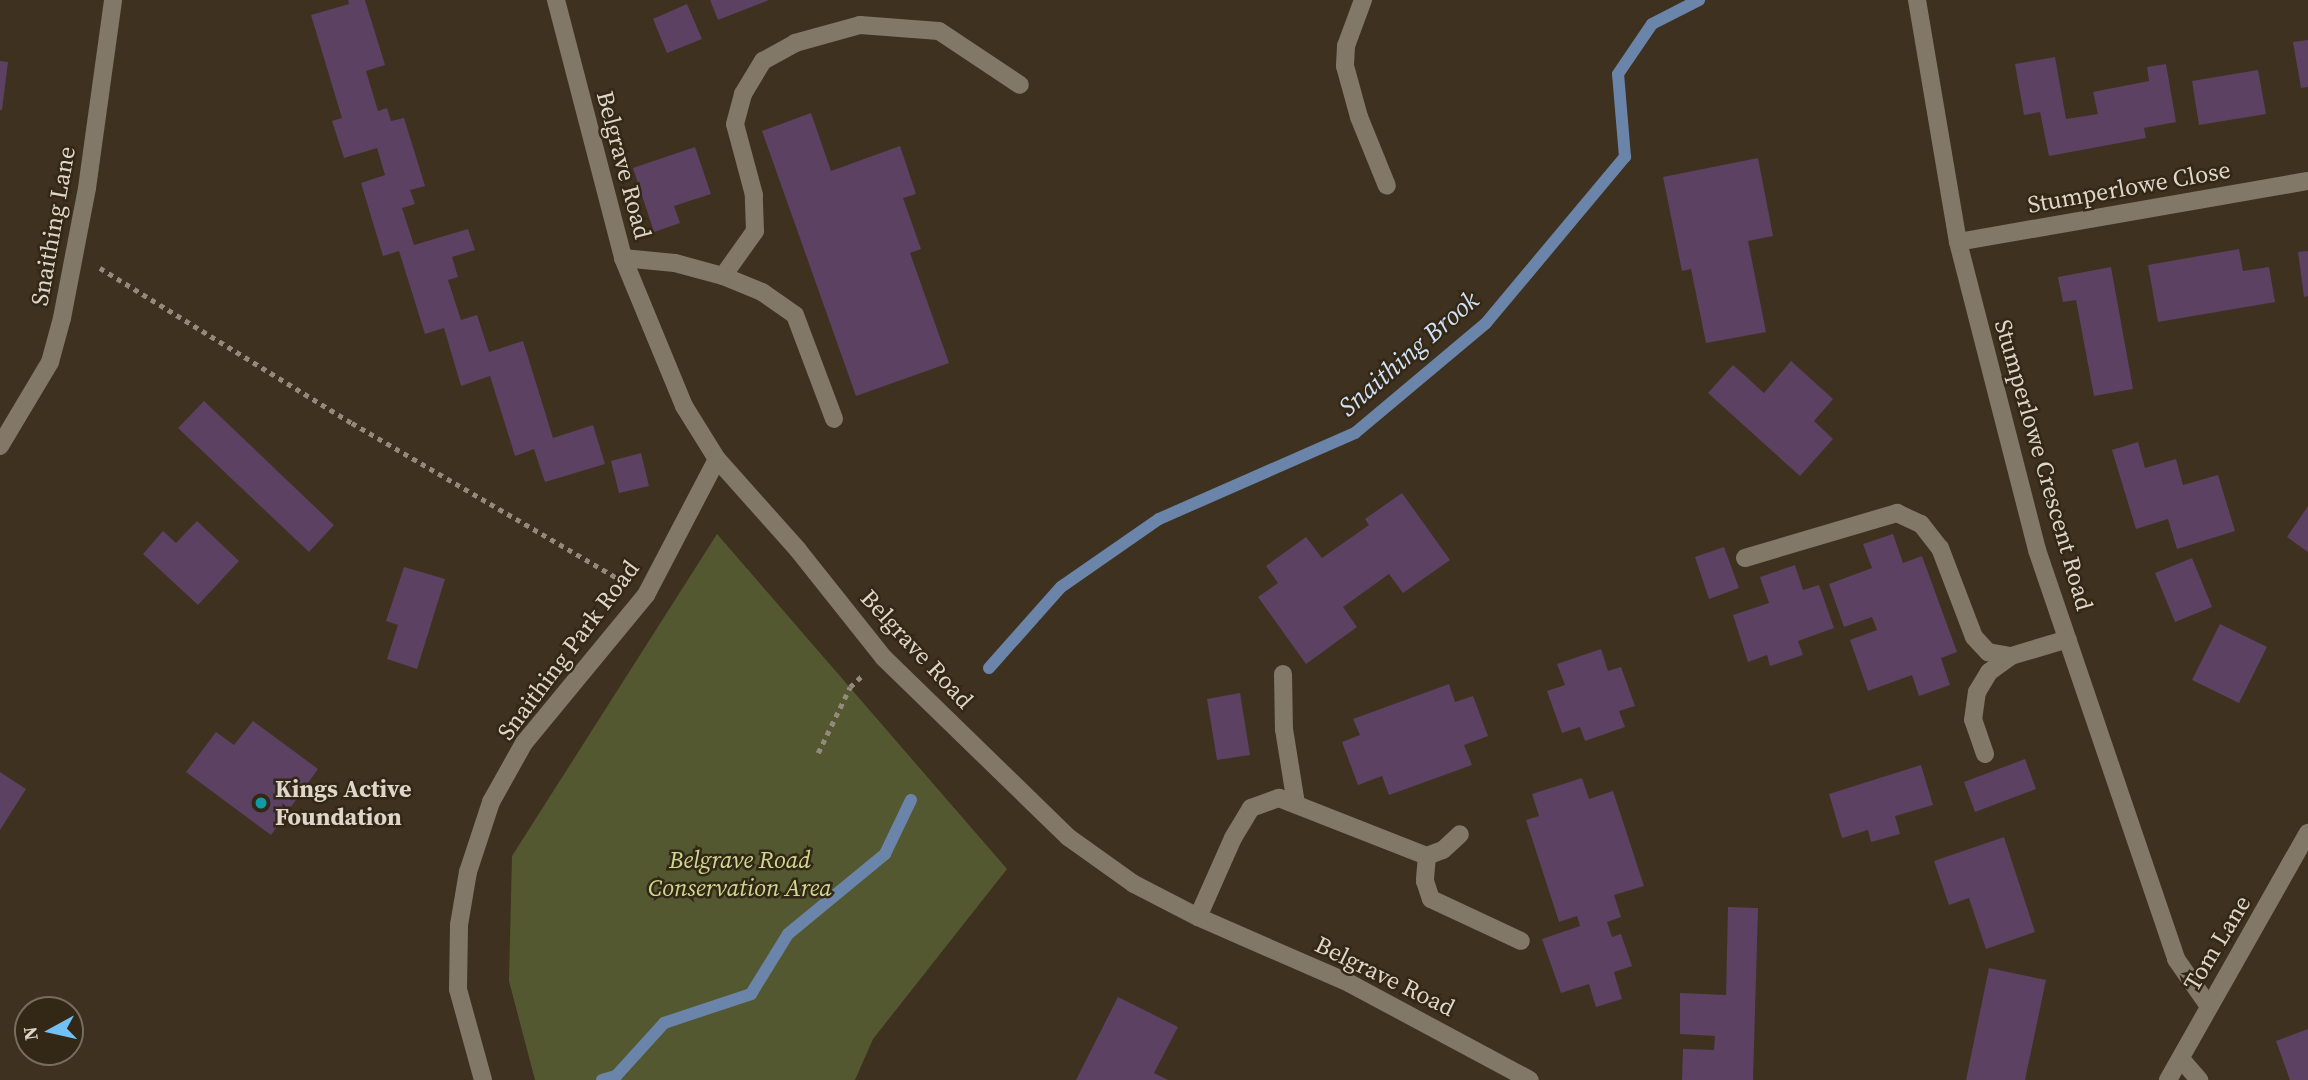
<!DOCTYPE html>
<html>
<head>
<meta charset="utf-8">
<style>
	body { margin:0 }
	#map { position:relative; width:2308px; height:1080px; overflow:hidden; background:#3e311f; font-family:"Source Serif 4",serif }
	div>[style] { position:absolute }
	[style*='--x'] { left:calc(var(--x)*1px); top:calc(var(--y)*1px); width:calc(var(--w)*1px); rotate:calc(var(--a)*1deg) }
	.green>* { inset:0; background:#545830 }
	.stream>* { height:12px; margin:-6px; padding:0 6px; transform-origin:6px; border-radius:6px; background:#6b85aa }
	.building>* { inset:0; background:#5c4163 }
	.path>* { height:4.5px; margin-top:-2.25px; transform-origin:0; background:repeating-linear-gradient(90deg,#948a7c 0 5px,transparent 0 10px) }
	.minor>* { height:18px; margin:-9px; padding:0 9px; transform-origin:9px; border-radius:9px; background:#827867 }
	.dots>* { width:19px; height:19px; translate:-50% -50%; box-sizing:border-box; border:4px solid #332715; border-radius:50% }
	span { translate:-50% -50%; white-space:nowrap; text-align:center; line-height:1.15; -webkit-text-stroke:5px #332715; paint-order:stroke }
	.street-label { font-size:24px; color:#ded6cb }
	.poi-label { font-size:24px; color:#ded6cb; font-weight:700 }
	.left { translate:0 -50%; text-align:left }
	.park-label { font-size:24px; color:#cfd890; font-style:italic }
	.water-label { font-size:26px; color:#d0e1f9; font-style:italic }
	.north { position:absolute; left:14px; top:996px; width:70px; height:70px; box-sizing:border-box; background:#332715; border:2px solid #776d5e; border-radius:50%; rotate:262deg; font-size:19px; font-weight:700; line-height:28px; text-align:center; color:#ded6cb }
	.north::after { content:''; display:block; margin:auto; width:24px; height:32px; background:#71c1f5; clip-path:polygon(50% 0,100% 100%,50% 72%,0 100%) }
</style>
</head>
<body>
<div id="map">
	<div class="green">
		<i style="clip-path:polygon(717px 534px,1007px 869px,873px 1039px,855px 1080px,535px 1080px,509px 981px,512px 856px)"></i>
	</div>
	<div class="stream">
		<i style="--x:989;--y:668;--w:108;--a:-48.4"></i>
		<i style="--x:1061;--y:587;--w:119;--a:-34.8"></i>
		<i style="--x:1159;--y:519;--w:214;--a:-23.7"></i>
		<i style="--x:1355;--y:433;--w:171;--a:-40"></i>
		<i style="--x:1486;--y:323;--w:217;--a:-50.1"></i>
		<i style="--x:1625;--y:157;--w:83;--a:-94.8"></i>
		<i style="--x:1618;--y:74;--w:60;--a:-55.8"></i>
		<i style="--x:1652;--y:24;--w:53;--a:-27.1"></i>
		<i style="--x:602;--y:1080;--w:15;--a:-16"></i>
		<i style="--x:616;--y:1076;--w:72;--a:-47.8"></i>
		<i style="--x:664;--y:1023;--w:92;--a:-18.4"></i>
		<i style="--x:751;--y:994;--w:70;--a:-58.3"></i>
		<i style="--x:788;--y:934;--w:126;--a:-39.5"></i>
		<i style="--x:885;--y:854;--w:60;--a:-64.3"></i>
	</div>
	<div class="building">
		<i style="clip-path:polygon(348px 0,365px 0,385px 65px,366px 71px,378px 111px,387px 108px,391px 121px,404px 118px,425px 186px,410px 190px,415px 204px,402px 208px,414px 245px,468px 229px,475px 250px,452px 257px,458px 277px,448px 280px,461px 320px,477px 315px,489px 352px,523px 341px,553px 438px,593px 425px,605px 464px,545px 482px,534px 449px,515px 456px,490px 376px,461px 386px,444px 328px,425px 334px,399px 251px,383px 256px,361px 183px,385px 175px,377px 148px,344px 158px,332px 121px,342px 118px,311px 15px,349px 4px)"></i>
		<i style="clip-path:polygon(710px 0,769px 0,718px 20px)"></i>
		<i style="clip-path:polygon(687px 4px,702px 39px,667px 53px,653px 19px)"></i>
		<i style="clip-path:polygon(2308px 40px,2308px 87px,2301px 88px,2293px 42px)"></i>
		<i style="clip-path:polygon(2055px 57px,2066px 119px,2098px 114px,2093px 92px,2149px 81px,2147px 67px,2166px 64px,2176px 122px,2144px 128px,2146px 138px,2049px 156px,2040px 112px,2024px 115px,2015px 64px)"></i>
		<i style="clip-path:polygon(0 61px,8px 62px,2px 110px,0 110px)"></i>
		<i style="clip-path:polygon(2258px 70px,2266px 114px,2199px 125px,2192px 81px)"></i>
		<i style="clip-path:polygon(811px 113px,831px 171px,900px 146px,916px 194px,903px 198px,921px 249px,910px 253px,949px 363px,856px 396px,762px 131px)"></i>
		<i style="clip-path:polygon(695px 147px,711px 194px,674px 206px,680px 223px,654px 232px,633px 168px)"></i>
		<i style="clip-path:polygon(1758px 158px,1773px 236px,1748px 241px,1766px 332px,1706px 343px,1691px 269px,1682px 271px,1663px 177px)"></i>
		<i style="clip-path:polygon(2239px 249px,2243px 271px,2269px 267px,2275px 302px,2158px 322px,2148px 265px)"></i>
		<i style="clip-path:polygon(2308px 251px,2308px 296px,2304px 297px,2298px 252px)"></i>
		<i style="clip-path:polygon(2111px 267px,2133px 389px,2094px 396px,2076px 300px,2063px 302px,2058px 277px)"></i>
		<i style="clip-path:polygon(1791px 361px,1833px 399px,1814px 421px,1833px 439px,1800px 476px,1708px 393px,1733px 365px,1764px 393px)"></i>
		<i style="clip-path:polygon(204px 401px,334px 525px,309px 552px,178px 428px)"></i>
		<i style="clip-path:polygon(2138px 442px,2145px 468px,2176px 459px,2183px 485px,2218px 475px,2235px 531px,2177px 549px,2168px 519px,2136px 529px,2112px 450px)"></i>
		<i style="clip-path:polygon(641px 453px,649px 486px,619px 493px,611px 461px)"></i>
		<i style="clip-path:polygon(1402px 493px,1450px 560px,1403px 593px,1389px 574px,1343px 607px,1357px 627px,1306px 664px,1258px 597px,1278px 583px,1266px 566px,1306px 537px,1322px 558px,1369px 525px,1365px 519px)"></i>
		<i style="clip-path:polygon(2308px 506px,2308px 552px,2287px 537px)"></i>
		<i style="clip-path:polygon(197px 521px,239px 561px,198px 605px,143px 554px,163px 531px,176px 543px)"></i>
		<i style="clip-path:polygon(1893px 534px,1903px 563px,1922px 556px,1957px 652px,1941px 658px,1950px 685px,1919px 696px,1912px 675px,1868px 691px,1850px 640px,1877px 630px,1872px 617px,1844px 627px,1829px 584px,1872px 568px,1863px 544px)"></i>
		<i style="clip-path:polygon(1724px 547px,1739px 588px,1709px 599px,1695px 557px)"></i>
		<i style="clip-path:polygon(2192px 558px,2212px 607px,2175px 622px,2155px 573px)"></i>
		<i style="clip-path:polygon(1795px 565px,1803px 590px,1819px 585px,1834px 628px,1798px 641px,1803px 655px,1770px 666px,1767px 655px,1748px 662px,1733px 615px,1769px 603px,1760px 577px)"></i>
		<i style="clip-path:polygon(404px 567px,445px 579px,417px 669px,387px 659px,398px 625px,386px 621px)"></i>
		<i style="clip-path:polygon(2220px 624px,2267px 647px,2239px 703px,2192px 680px)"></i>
		<i style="clip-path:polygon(1601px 649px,1608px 671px,1621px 667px,1635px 706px,1619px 711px,1625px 727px,1585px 741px,1580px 727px,1562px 733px,1547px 691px,1565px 685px,1557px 664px)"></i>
		<i style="clip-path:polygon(1449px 684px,1455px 702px,1473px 696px,1488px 736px,1464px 745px,1472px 765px,1389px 795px,1382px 776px,1358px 785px,1342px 742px,1360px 735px,1353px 719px)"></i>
		<i style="clip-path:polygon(1240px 693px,1250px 755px,1217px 760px,1207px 699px)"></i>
		<i style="clip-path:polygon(253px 721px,318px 769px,271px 835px,186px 772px,216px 732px,234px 745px)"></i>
		<i style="clip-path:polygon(2025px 759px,2036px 789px,1975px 812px,1964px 782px)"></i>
		<i style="clip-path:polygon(1921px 765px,1933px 805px,1895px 816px,1900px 834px,1871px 842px,1868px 830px,1842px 838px,1829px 794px)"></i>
		<i style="clip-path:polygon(0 772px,26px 789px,0 830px)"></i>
		<i style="clip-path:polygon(1582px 778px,1589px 799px,1613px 791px,1644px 886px,1614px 895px,1621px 917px,1607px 922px,1612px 937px,1621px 934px,1632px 966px,1614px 972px,1622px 999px,1596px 1007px,1589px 984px,1561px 993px,1542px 939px,1580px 926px,1577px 916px,1559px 922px,1526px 820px,1539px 816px,1532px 794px)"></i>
		<i style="clip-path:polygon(2004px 837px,2035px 932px,1986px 949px,1969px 898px,1949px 905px,1934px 861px)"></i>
		<i style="clip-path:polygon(1728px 907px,1758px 908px,1753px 1080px,1682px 1080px,1683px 1049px,1714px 1050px,1715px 1036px,1680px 1034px,1680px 993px,1726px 995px)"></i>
		<i style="clip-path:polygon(1989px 968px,2046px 980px,2025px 1080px,1966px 1080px)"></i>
		<i style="clip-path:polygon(1118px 997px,1178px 1027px,1154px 1073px,1168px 1080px,1076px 1080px)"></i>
		<i style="clip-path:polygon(2308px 1029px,2308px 1080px,2290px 1080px,2276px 1041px)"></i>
	</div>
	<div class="path">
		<i style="--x:100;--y:268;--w:296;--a:31.6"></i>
		<i style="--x:352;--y:423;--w:311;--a:30.3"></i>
		<i style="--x:818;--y:753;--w:73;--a:-64.1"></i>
		<i style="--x:850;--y:687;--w:16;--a:-43"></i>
	</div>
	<div class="minor">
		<i style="--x:556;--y:0;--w:267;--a:75.4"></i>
		<i style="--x:623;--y:258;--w:160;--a:67.6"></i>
		<i style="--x:684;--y:406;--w:62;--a:58.1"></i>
		<i style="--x:717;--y:459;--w:122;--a:48.3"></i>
		<i style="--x:798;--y:550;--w:138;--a:51.5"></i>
		<i style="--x:884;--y:658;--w:257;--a:44.2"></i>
		<i style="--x:1068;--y:837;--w:81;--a:35.5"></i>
		<i style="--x:1134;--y:884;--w:72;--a:27.3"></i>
		<i style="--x:1198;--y:917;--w:165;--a:23.6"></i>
		<i style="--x:1349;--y:983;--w:205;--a:28.2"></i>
		<i style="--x:1363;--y:0;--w:49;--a:110.3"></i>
		<i style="--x:1346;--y:46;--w:20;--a:93"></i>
		<i style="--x:1345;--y:66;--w:53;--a:74.6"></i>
		<i style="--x:1359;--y:117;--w:74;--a:67.9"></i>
		<i style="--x:1917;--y:0;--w:245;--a:80.4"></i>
		<i style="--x:1958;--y:242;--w:318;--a:75.6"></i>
		<i style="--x:2037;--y:550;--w:432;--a:71.2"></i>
		<i style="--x:2176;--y:959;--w:56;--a:55.2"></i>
		<i style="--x:1958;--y:242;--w:355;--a:-9.9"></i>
		<i style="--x:623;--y:258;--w:52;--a:5.5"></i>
		<i style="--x:675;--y:263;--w:50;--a:15.2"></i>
		<i style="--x:723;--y:276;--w:42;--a:22.3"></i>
		<i style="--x:762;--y:292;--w:40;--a:34.9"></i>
		<i style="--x:795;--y:315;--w:111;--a:69.4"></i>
		<i style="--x:723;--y:276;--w:55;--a:-54.6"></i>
		<i style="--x:755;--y:231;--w:36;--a:-92"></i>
		<i style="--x:754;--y:195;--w:73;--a:-105"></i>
		<i style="--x:735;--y:124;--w:31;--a:-75"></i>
		<i style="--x:743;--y:94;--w:39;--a:-59"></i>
		<i style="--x:763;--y:61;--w:37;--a:-29"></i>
		<i style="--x:795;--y:43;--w:67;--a:-15.5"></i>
		<i style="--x:860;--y:25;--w:79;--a:4.3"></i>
		<i style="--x:939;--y:31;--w:97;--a:33.7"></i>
		<i style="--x:0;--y:446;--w:98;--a:-59.2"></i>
		<i style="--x:50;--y:362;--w:46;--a:-74.7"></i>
		<i style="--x:62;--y:318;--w:132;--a:-79.1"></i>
		<i style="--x:87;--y:188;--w:190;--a:-82.1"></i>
		<i style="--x:1745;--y:558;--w:159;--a:-16.5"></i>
		<i style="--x:1897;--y:513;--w:26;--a:25"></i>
		<i style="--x:1921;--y:524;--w:31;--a:52"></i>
		<i style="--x:1940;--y:548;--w:95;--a:69.1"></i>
		<i style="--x:1974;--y:637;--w:21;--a:47"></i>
		<i style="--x:1988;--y:652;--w:23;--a:10"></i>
		<i style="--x:2011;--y:656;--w:59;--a:-16.6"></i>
		<i style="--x:1283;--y:674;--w:55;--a:89"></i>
		<i style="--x:1284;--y:729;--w:76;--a:80.9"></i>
		<i style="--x:1985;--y:754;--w:36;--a:-109"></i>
		<i style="--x:1973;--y:720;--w:28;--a:-82"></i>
		<i style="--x:1977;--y:692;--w:23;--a:-59"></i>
		<i style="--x:1989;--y:672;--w:27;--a:-36"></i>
		<i style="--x:1427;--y:856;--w:25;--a:95"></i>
		<i style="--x:1425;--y:881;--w:19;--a:72"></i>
		<i style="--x:1431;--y:899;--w:99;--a:25"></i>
		<i style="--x:1198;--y:917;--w:86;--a:-66.1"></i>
		<i style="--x:1233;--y:838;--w:35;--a:-59"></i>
		<i style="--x:1251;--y:808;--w:30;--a:-20"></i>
		<i style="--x:1279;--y:798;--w:159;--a:21.4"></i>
		<i style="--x:1427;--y:856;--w:17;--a:-21"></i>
		<i style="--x:1443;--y:850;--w:23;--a:-43"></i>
		<i style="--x:2181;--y:1059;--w:28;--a:49"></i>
		<i style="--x:483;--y:1080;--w:94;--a:-105.4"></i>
		<i style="--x:458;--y:989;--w:64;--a:-89.1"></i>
		<i style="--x:459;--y:925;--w:54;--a:-80.4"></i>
		<i style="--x:468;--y:872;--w:74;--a:-71.8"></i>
		<i style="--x:491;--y:802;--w:68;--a:-60.8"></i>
		<i style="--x:524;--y:743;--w:192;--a:-50.5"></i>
		<i style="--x:646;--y:595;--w:153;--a:-62.4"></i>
		<i style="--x:2168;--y:1080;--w:284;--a:-60.5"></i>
	</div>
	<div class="dots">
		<i style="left:261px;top:803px;background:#0f9aa8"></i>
	</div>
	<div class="street-label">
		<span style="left:624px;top:165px;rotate:75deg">Belgrave Road</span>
		<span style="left:2129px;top:187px;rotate:-10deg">Stumperlowe Close</span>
		<span style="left:53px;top:226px;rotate:-80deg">Snaithing Lane</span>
		<span style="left:2044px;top:465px;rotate:74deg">Stumperlowe Crescent Road</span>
		<span style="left:917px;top:649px;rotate:47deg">Belgrave Road</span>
		<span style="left:568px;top:650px;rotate:-53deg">Snaithing Park Road</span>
		<span style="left:2217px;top:943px;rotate:-59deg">Tom Lane</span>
		<span style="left:1385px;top:976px;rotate:26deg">Belgrave Road</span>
	</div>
	<div class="poi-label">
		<span class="left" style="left:275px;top:803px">Kings Active<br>Foundation</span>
	</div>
	<div class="park-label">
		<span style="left:740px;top:874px">Belgrave Road<br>Conservation Area</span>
	</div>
	<div class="water-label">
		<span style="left:1409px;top:354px;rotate:-41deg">Snaithing Brook</span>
	</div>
	<div class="north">N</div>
</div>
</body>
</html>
